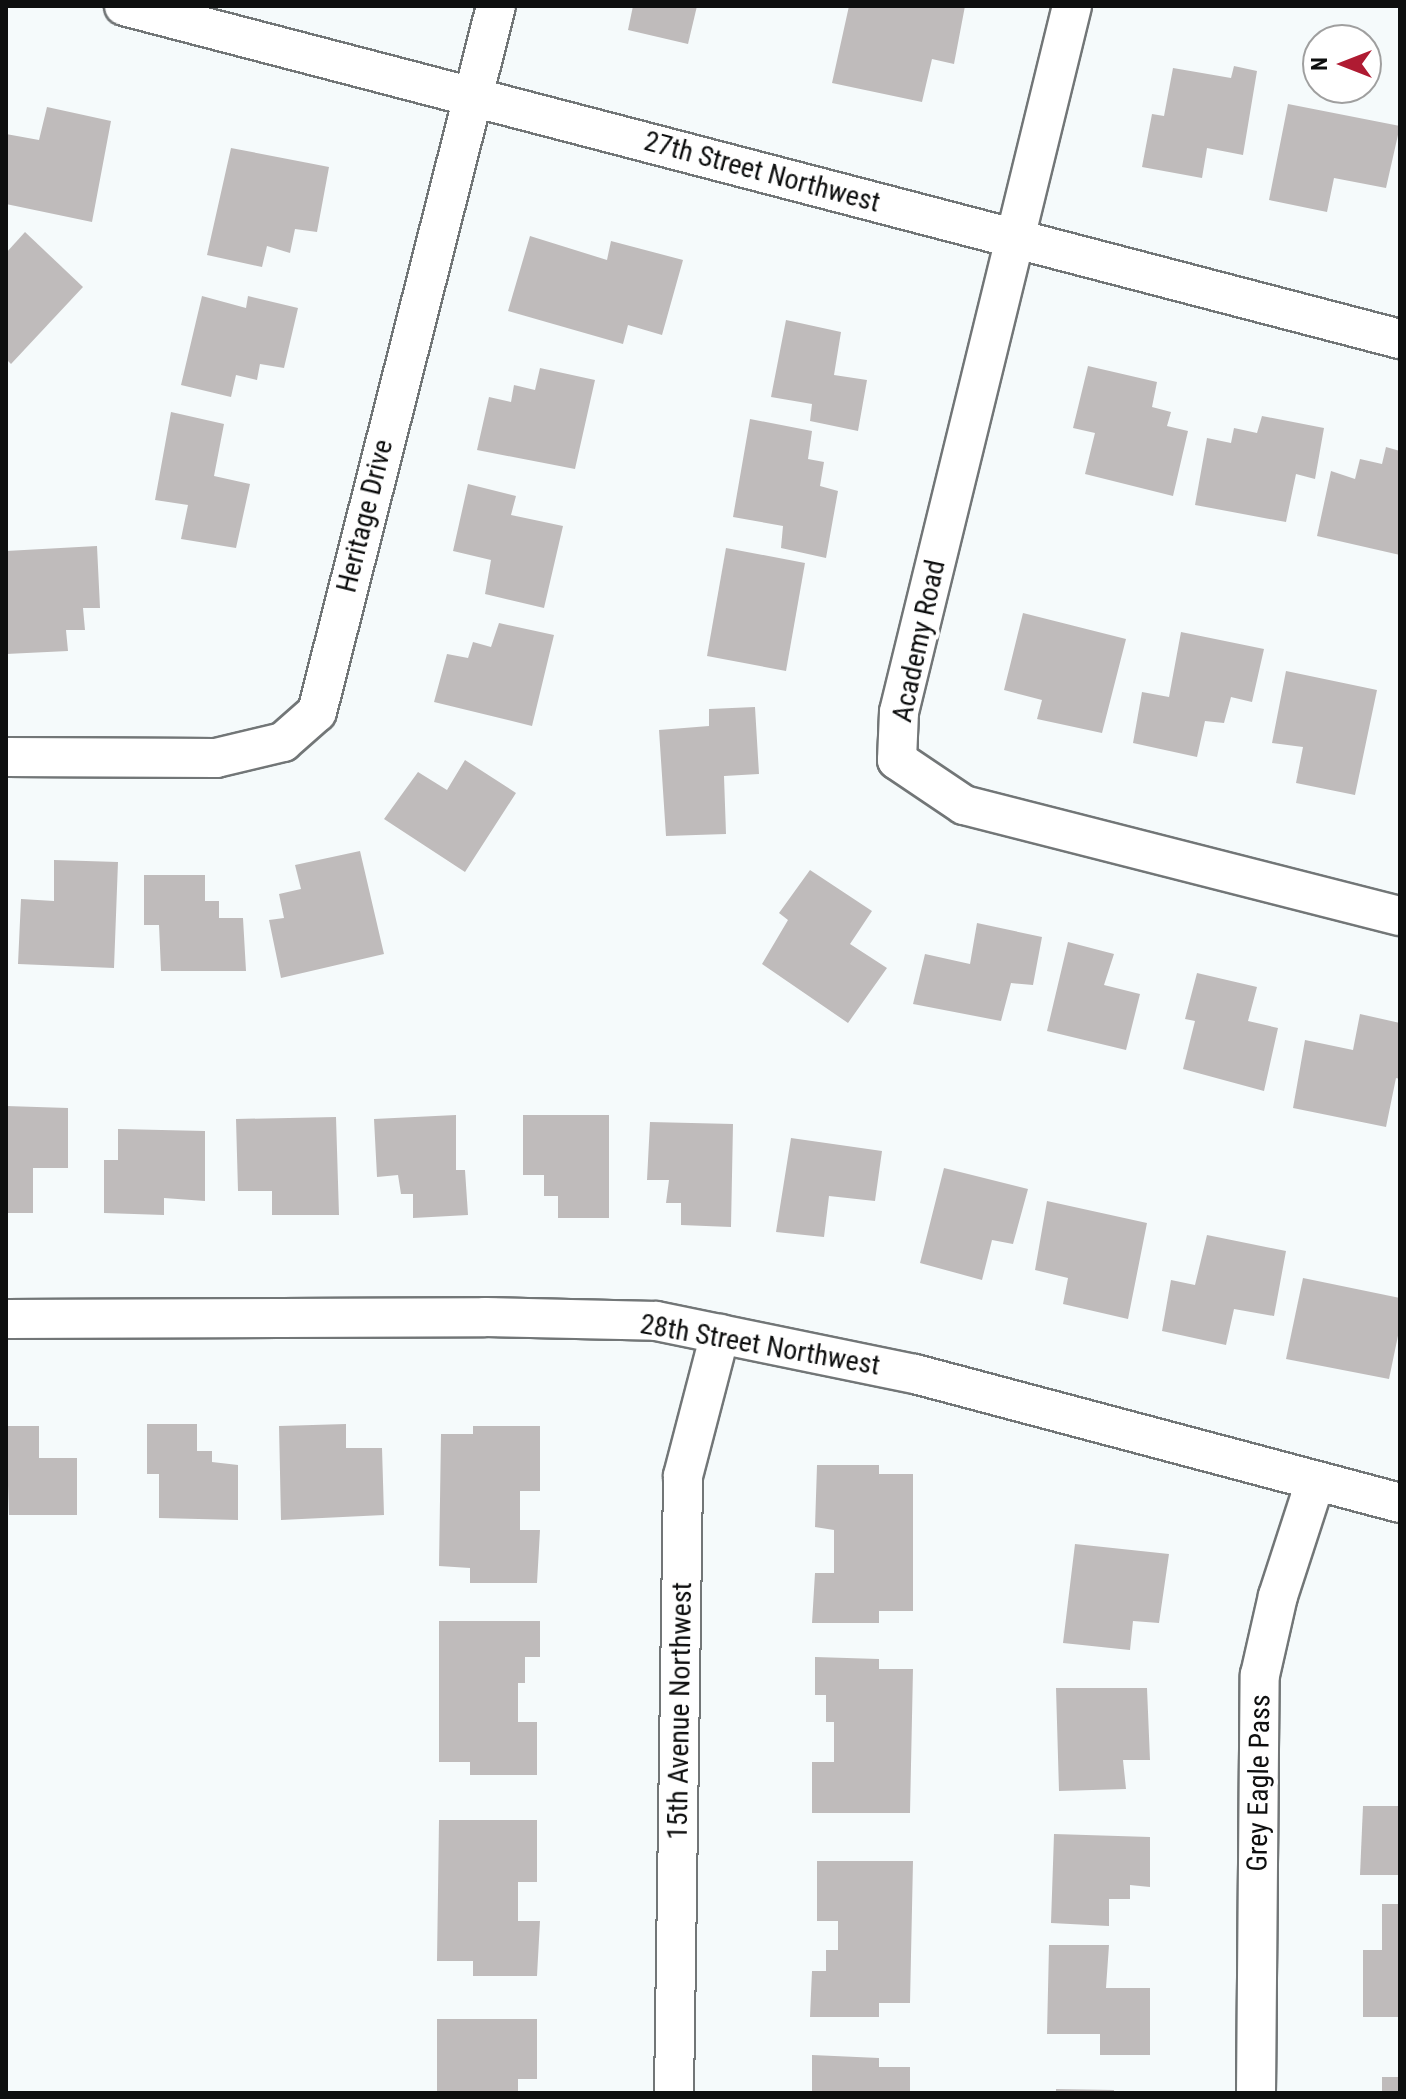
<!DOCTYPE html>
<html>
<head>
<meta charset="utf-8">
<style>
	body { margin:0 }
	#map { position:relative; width:1406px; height:2099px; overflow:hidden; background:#f5fafb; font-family:"Roboto Condensed",sans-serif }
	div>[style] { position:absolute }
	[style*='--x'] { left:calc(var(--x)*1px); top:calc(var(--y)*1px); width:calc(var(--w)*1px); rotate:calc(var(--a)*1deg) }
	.building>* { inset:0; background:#bfbbbb }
	.roads { filter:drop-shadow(2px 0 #727677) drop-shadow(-2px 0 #727677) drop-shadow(0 2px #727677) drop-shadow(0 -2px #727677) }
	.minor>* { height:38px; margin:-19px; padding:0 19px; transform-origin:19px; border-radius:19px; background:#fff }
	span { translate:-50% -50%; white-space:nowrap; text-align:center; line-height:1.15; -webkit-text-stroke:8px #fff; paint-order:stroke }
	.street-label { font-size:28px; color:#0e0f0f }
	.frame { position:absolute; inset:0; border:8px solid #0e0f0f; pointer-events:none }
	.north { position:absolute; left:1302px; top:24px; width:80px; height:80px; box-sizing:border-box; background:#fff; border:2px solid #9f9f9f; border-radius:50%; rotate:270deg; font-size:22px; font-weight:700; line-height:32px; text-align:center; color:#0e0f0f }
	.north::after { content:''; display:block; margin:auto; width:28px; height:36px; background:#af1b32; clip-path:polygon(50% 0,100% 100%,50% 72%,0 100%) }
</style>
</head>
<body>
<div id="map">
	<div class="building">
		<i style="clip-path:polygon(633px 6px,697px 6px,688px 44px,628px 30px)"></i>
		<i style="clip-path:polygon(849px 6px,965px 6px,954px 64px,932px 59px,922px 102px,832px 83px)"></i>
		<i style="clip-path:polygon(1234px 66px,1257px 71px,1243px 155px,1207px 148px,1202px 178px,1142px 167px,1152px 114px,1164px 116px,1173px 68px,1231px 78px)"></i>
		<i style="clip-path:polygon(1288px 104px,1400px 126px,1386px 188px,1334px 178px,1327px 212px,1269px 200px)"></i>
		<i style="clip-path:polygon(47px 107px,111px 121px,92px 222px,6px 204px,6px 134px,39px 140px)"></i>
		<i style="clip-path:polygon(231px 148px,329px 167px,317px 232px,295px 229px,290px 253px,267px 246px,262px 267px,207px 255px)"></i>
		<i style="clip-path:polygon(25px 232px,83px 287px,11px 364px,6px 359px,6px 253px)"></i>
		<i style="clip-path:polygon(530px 236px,607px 260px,611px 241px,683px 260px,662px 335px,628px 325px,623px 344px,508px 311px)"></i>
		<i style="clip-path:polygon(202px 296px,246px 308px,248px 296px,298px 308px,284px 368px,260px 364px,257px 380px,236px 375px,231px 397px,181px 385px)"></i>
		<i style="clip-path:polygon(786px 320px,841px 332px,834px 375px,867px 380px,858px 431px,810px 421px,812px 404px,771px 397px)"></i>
		<i style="clip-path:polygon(1088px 366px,1157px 382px,1152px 407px,1171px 412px,1167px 426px,1188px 431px,1173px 496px,1085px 474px,1095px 433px,1073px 428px)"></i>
		<i style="clip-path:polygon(540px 368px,595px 380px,575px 469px,477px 450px,489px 397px,511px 402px,514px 385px,535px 390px)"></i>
		<i style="clip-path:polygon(171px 412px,224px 424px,214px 476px,250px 484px,236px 548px,181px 539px,188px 505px,155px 500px)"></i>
		<i style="clip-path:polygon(1262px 416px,1324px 428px,1315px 479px,1296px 474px,1286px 522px,1195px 505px,1207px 438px,1231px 443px,1234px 428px,1257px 433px)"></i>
		<i style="clip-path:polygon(750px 419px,812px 431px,808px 459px,824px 462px,820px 486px,838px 491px,826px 558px,781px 548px,783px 526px,733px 517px)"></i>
		<i style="clip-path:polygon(1386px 447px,1400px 451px,1400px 555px,1317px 536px,1331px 471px,1355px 479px,1360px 459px,1382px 464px)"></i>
		<i style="clip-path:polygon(468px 484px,516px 496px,511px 515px,563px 526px,544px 608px,485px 594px,491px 560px,453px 551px)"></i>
		<i style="clip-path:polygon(97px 546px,100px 608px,83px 608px,85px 630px,66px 630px,68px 651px,6px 654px,6px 551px)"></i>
		<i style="clip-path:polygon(726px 548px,805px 563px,786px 671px,707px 656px)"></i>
		<i style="clip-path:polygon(1023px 613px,1126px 639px,1102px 733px,1037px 719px,1042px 700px,1004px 690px)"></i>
		<i style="clip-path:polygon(499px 623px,554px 635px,532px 726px,434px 702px,447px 654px,468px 658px,473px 642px,491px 647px)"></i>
		<i style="clip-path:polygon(1181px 632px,1264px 649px,1252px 702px,1231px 697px,1224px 723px,1205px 721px,1197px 757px,1133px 743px,1142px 692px,1169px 697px)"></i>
		<i style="clip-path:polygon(1286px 671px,1377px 690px,1355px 795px,1296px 783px,1303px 747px,1272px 743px)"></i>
		<i style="clip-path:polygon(755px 707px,759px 774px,724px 776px,726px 834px,666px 836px,659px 730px,709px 726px,709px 709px)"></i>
		<i style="clip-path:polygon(465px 760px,516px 793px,465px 872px,384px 819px,418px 772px,447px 790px)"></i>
		<i style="clip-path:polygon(360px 851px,384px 954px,281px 978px,269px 920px,284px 918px,279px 894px,301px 889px,295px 865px)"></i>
		<i style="clip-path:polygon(54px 860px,118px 862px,114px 968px,18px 964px,21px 899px,54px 901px)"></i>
		<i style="clip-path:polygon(810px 870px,872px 911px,850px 944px,887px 968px,848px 1023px,762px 964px,788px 920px,779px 913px)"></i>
		<i style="clip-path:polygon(144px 875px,205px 875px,205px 901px,219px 901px,219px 918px,243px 918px,246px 971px,161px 971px,159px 925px,144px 925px)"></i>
		<i style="clip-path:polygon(977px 923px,1042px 937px,1033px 985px,1011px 983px,1001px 1021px,913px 1004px,925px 954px,970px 964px)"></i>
		<i style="clip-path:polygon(1068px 942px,1114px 954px,1104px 985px,1140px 994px,1126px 1050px,1047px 1031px)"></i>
		<i style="clip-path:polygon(1197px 973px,1257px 987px,1248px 1021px,1278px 1028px,1264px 1091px,1183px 1069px,1195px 1021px,1185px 1019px)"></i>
		<i style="clip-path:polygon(1360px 1014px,1400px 1023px,1400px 1079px,1396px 1078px,1386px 1127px,1293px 1108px,1305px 1040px,1353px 1050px)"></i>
		<i style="clip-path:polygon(6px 1106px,68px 1108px,68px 1168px,33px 1168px,33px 1213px,6px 1213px)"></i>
		<i style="clip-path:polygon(456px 1115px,456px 1170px,465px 1170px,468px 1215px,413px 1218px,413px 1194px,401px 1194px,398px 1175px,377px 1177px,374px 1119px)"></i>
		<i style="clip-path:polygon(523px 1115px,609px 1115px,609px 1218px,558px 1218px,558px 1196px,544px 1196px,544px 1175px,523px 1175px)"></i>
		<i style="clip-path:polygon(336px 1117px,339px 1215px,272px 1215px,272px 1191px,238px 1191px,236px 1119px)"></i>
		<i style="clip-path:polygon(650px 1122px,733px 1124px,731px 1227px,681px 1225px,681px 1203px,666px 1203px,669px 1180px,647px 1180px)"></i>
		<i style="clip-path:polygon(118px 1129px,205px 1131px,205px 1201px,164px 1198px,164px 1215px,104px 1213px,104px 1160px,118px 1160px)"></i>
		<i style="clip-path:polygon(791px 1138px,882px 1151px,875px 1201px,829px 1196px,824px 1237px,776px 1232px)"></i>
		<i style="clip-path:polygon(944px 1168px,1028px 1189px,1013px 1244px,992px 1240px,982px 1280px,920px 1263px)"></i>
		<i style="clip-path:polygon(1047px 1201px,1147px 1223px,1128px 1319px,1063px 1304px,1068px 1278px,1035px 1270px)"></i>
		<i style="clip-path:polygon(1207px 1235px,1286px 1251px,1274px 1316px,1234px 1309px,1226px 1345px,1162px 1331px,1171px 1280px,1195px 1285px)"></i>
		<i style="clip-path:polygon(1303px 1278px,1400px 1298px,1400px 1326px,1389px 1379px,1286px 1359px)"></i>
		<i style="clip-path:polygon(147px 1424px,197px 1424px,197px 1451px,212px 1451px,212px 1462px,238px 1465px,238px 1520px,159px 1518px,159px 1474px,147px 1474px)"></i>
		<i style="clip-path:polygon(346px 1424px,346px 1448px,382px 1448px,384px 1515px,281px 1520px,279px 1426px)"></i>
		<i style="clip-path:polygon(6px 1426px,39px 1426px,39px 1458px,77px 1458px,77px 1515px,9px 1515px)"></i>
		<i style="clip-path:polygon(473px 1426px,540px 1426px,540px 1491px,520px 1491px,520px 1530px,540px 1530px,537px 1583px,470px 1583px,470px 1568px,439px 1566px,441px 1434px,473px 1434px)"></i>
		<i style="clip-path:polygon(817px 1465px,879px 1465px,879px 1474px,913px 1474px,913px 1611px,879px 1611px,879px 1623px,812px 1623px,815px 1573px,834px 1573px,834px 1530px,815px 1527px)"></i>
		<i style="clip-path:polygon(1075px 1544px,1169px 1554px,1159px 1623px,1133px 1621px,1130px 1650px,1063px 1643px)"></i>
		<i style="clip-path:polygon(439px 1621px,540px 1621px,540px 1657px,525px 1657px,525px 1683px,518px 1683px,518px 1722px,537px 1722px,537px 1775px,470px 1775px,470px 1762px,439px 1762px)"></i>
		<i style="clip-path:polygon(815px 1657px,879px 1659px,879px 1669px,913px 1669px,910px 1813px,812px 1813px,812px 1762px,834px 1762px,834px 1722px,826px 1722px,826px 1695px,815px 1695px)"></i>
		<i style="clip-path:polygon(1056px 1688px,1147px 1688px,1150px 1760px,1123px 1760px,1126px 1789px,1059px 1791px)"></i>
		<i style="clip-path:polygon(1363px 1806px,1400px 1806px,1400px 1875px,1360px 1875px)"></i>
		<i style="clip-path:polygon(439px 1820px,537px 1820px,537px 1882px,518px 1882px,518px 1921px,540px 1921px,537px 1976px,473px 1976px,473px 1961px,437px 1961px)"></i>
		<i style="clip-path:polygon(1054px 1834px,1150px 1837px,1150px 1887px,1130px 1885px,1130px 1899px,1109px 1899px,1109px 1926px,1051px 1923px)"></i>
		<i style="clip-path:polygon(817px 1861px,913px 1861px,910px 2003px,879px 2003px,879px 2017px,810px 2017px,812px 1971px,826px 1971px,826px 1950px,838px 1950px,838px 1921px,817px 1921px)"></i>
		<i style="clip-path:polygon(1382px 1904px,1400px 1904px,1400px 2017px,1363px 2017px,1363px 1950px,1382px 1950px)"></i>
		<i style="clip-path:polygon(1049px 1945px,1109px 1945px,1106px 1988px,1150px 1988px,1150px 2055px,1100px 2055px,1100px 2034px,1047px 2034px)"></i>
		<i style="clip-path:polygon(437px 2019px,537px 2019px,537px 2079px,518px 2079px,518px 2093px,437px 2093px)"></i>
		<i style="clip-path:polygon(812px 2055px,879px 2058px,879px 2067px,910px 2067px,910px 2093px,812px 2093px)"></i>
		<i style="clip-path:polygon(1382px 2077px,1400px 2077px,1400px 2093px,1382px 2093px)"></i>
		<i style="clip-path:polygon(1056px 2089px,1114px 2090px,1114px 2093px,1056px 2093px)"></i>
	</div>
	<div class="roads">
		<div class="minor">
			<i style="--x:124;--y:6;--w:1319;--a:14.63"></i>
			<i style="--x:1072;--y:6;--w:727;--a:103.77"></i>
			<i style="--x:899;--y:712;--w:48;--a:92.4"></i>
			<i style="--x:897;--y:760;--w:81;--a:33.9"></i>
			<i style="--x:964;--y:805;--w:450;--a:14.3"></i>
			<i style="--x:6;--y:757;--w:210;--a:0.3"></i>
			<i style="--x:216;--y:758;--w:69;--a:-13.4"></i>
			<i style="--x:283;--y:742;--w:45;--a:-41.4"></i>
			<i style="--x:317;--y:712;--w:728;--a:-75.77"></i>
			<i style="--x:6;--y:1319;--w:479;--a:-0.2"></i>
			<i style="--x:485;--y:1317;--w:171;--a:1.3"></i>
			<i style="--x:656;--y:1321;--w:264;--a:11.6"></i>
			<i style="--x:915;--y:1374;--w:502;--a:14.89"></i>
			<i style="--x:674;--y:2093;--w:617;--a:-89.16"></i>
			<i style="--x:683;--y:1476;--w:147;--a:-75.4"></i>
			<i style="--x:1256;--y:2093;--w:418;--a:-89.5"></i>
			<i style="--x:1260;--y:1675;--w:81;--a:-77.2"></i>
			<i style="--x:1278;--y:1596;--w:120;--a:-72"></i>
		</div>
	</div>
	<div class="street-label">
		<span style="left:762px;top:172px;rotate:15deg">27th Street Northwest</span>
		<span style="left:365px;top:516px;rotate:-76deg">Heritage Drive</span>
		<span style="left:919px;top:641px;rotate:-78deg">Academy Road</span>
		<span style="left:760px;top:1345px;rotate:10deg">28th Street Northwest</span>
		<span style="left:680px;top:1711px;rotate:-89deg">15th Avenue Northwest</span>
		<span style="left:1259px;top:1783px;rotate:-89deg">Grey Eagle Pass</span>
	</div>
	<div class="frame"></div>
	<div class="north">N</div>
</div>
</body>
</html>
